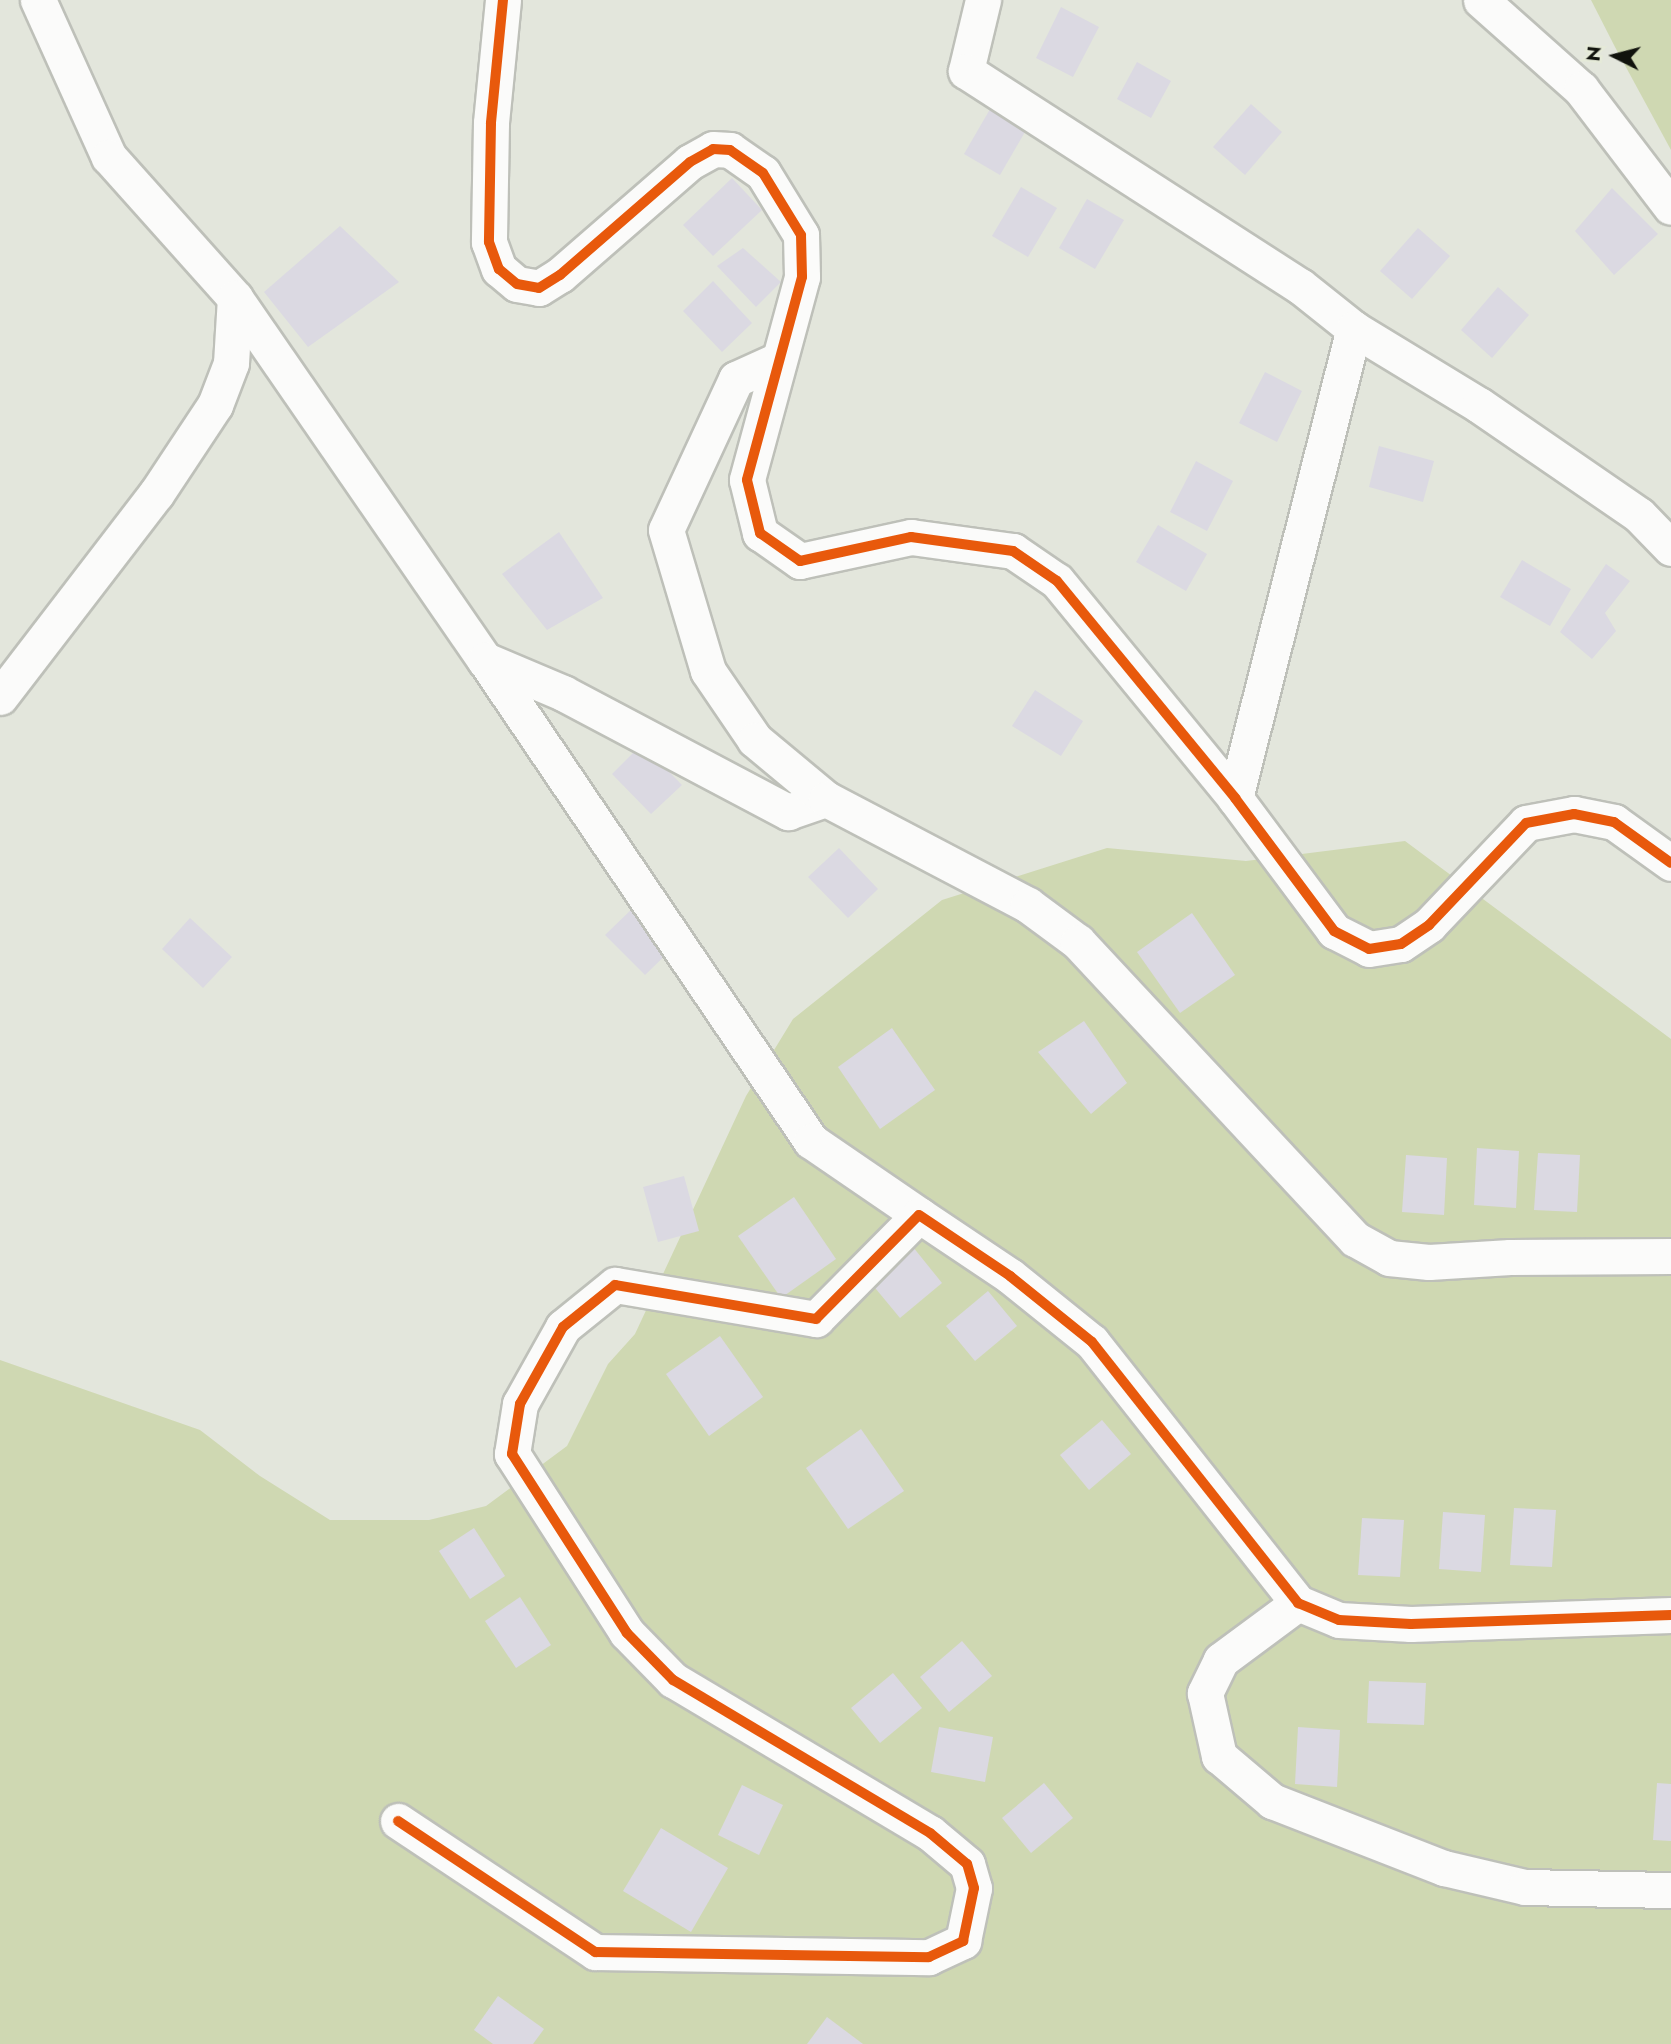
<!DOCTYPE html>
<html>
<head>
<meta charset="utf-8">
<style>
	body { margin:0 }
	#map { position:relative; width:1671px; height:2044px; overflow:hidden; background:#e3e6dc; font-family:Jost,sans-serif }
	div>[style] { position:absolute }
	[style*='--x'] { left:calc(var(--x)*1px); top:calc(var(--y)*1px); width:calc(var(--w)*1px); rotate:calc(var(--a)*1deg) }
	.green>* { inset:0; background:#cfd8b2 }
	.building>* { inset:0; background:#dbd9e2 }
	.roads { filter:drop-shadow(2px 0 #bec0b9) drop-shadow(-2px 0 #bec0b9) drop-shadow(0 2px #bec0b9) drop-shadow(0 -2px #bec0b9) }
	.street>* { height:35px; margin:-17.5px; padding:0 17.5px; transform-origin:17.5px; border-radius:17.5px; background:#fbfbfa }
	.cycleway>* { height:10px; margin:-5px; padding:0 5px; transform-origin:5px; border-radius:5px; background:#e8590c }
	span { translate:-50% -50%; white-space:nowrap; text-align:center; line-height:1.15; -webkit-text-stroke:5px #e5ead8; paint-order:stroke }
	.north { position:absolute; left:1580px; top:21px; width:70px; height:70px; -webkit-text-stroke:5px #e5ead8; paint-order:stroke; rotate:276deg; font-size:19px; font-weight:700; line-height:28px; text-align:center; color:#11130d }
	.north::after { content:''; display:block; margin:auto; width:24px; height:32px; background:#11130d; clip-path:polygon(50% 0,100% 100%,50% 72%,0 100%) }
</style>
</head>
<body>
<div id="map">
	<div class="green">
		<i style="clip-path:polygon(1591px 0,1671px 0,1671px 150px,1615px 47px)"></i>
		<i style="clip-path:polygon(1405px 841px,1671px 1039px,1671px 2044px,0 2044px,0 1360px,200px 1430px,260px 1476px,330px 1520px,429px 1520px,486px 1506px,567px 1446px,608px 1364px,635px 1334px,746px 1096px,793px 1019px,942px 900px,1107px 848px,1246px 861px)"></i>
	</div>
	<div class="building">
		<i style="clip-path:polygon(1061px 7px,1099px 27px,1073px 77px,1036px 58px)"></i>
		<i style="clip-path:polygon(1137px 62px,1171px 81px,1151px 118px,1117px 99px)"></i>
		<i style="clip-path:polygon(993px 104px,1029px 125px,1000px 175px,964px 154px)"></i>
		<i style="clip-path:polygon(1251px 104px,1282px 132px,1245px 175px,1213px 147px)"></i>
		<i style="clip-path:polygon(732px 178px,762px 210px,713px 256px,683px 225px)"></i>
		<i style="clip-path:polygon(1021px 187px,1057px 208px,1028px 257px,992px 236px)"></i>
		<i style="clip-path:polygon(1612px 188px,1658px 234px,1614px 275px,1575px 231px)"></i>
		<i style="clip-path:polygon(1087px 199px,1124px 220px,1095px 269px,1059px 248px)"></i>
		<i style="clip-path:polygon(340px 226px,399px 282px,308px 347px,264px 292px)"></i>
		<i style="clip-path:polygon(1418px 228px,1450px 256px,1412px 299px,1380px 271px)"></i>
		<i style="clip-path:polygon(743px 248px,781px 282px,756px 307px,717px 266px)"></i>
		<i style="clip-path:polygon(713px 281px,752px 323px,722px 352px,683px 311px)"></i>
		<i style="clip-path:polygon(1498px 287px,1529px 315px,1492px 358px,1461px 330px)"></i>
		<i style="clip-path:polygon(1265px 372px,1302px 391px,1277px 442px,1239px 423px)"></i>
		<i style="clip-path:polygon(1379px 446px,1434px 461px,1423px 502px,1369px 487px)"></i>
		<i style="clip-path:polygon(1196px 461px,1233px 481px,1207px 531px,1170px 512px)"></i>
		<i style="clip-path:polygon(1158px 525px,1207px 554px,1186px 591px,1136px 562px)"></i>
		<i style="clip-path:polygon(559px 532px,603px 598px,547px 630px,502px 574px)"></i>
		<i style="clip-path:polygon(1522px 560px,1571px 589px,1550px 626px,1500px 597px)"></i>
		<i style="clip-path:polygon(1606px 564px,1630px 581px,1605px 613px,1616px 631px,1592px 659px,1560px 632px)"></i>
		<i style="clip-path:polygon(1035px 690px,1083px 721px,1061px 756px,1012px 726px)"></i>
		<i style="clip-path:polygon(642px 744px,682px 785px,651px 814px,612px 774px)"></i>
		<i style="clip-path:polygon(839px 848px,878px 889px,848px 918px,808px 877px)"></i>
		<i style="clip-path:polygon(636px 905px,675px 946px,645px 975px,605px 935px)"></i>
		<i style="clip-path:polygon(1192px 913px,1235px 975px,1180px 1013px,1137px 952px)"></i>
		<i style="clip-path:polygon(190px 918px,232px 957px,203px 988px,162px 949px)"></i>
		<i style="clip-path:polygon(1084px 1021px,1127px 1083px,1091px 1114px,1038px 1052px)"></i>
		<i style="clip-path:polygon(892px 1028px,935px 1090px,880px 1129px,838px 1067px)"></i>
		<i style="clip-path:polygon(1477px 1148px,1519px 1151px,1516px 1208px,1474px 1205px)"></i>
		<i style="clip-path:polygon(1538px 1153px,1580px 1155px,1577px 1212px,1534px 1210px)"></i>
		<i style="clip-path:polygon(1406px 1155px,1447px 1158px,1444px 1215px,1402px 1212px)"></i>
		<i style="clip-path:polygon(684px 1176px,699px 1231px,658px 1242px,643px 1187px)"></i>
		<i style="clip-path:polygon(794px 1197px,836px 1259px,781px 1298px,738px 1236px)"></i>
		<i style="clip-path:polygon(913px 1247px,942px 1283px,900px 1318px,871px 1283px)"></i>
		<i style="clip-path:polygon(988px 1291px,1017px 1326px,975px 1361px,946px 1326px)"></i>
		<i style="clip-path:polygon(720px 1336px,763px 1397px,709px 1436px,666px 1374px)"></i>
		<i style="clip-path:polygon(1102px 1420px,1131px 1454px,1089px 1490px,1060px 1455px)"></i>
		<i style="clip-path:polygon(861px 1429px,904px 1491px,848px 1529px,806px 1468px)"></i>
		<i style="clip-path:polygon(1514px 1508px,1556px 1510px,1552px 1567px,1510px 1565px)"></i>
		<i style="clip-path:polygon(1443px 1512px,1485px 1515px,1481px 1572px,1439px 1569px)"></i>
		<i style="clip-path:polygon(1362px 1518px,1404px 1520px,1400px 1577px,1358px 1575px)"></i>
		<i style="clip-path:polygon(474px 1528px,505px 1576px,470px 1599px,439px 1551px)"></i>
		<i style="clip-path:polygon(520px 1597px,551px 1645px,516px 1668px,485px 1621px)"></i>
		<i style="clip-path:polygon(962px 1641px,992px 1676px,949px 1712px,920px 1677px)"></i>
		<i style="clip-path:polygon(893px 1673px,922px 1708px,880px 1743px,851px 1708px)"></i>
		<i style="clip-path:polygon(1369px 1681px,1426px 1683px,1424px 1725px,1367px 1723px)"></i>
		<i style="clip-path:polygon(939px 1727px,993px 1737px,985px 1782px,931px 1772px)"></i>
		<i style="clip-path:polygon(1298px 1727px,1340px 1730px,1337px 1787px,1295px 1784px)"></i>
		<i style="clip-path:polygon(1044px 1783px,1073px 1818px,1031px 1853px,1002px 1818px)"></i>
		<i style="clip-path:polygon(1657px 1783px,1671px 1784px,1671px 1841px,1653px 1840px)"></i>
		<i style="clip-path:polygon(742px 1785px,783px 1805px,759px 1855px,718px 1835px)"></i>
		<i style="clip-path:polygon(661px 1828px,728px 1868px,691px 1932px,623px 1891px)"></i>
		<i style="clip-path:polygon(498px 1996px,544px 2029px,533px 2044px,493px 2044px,474px 2030px)"></i>
		<i style="clip-path:polygon(827px 2017px,863px 2044px,807px 2044px)"></i>
	</div>
	<div class="roads">
		<div class="street">
			<i style="--x:38;--y:0;--w:172;--a:65.7"></i>
			<i style="--x:109;--y:157;--w:189;--a:48.2"></i>
			<i style="--x:235;--y:298;--w:440;--a:55.4"></i>
			<i style="--x:485;--y:660;--w:85;--a:22.9"></i>
			<i style="--x:563;--y:693;--w:255;--a:27.9"></i>
			<i style="--x:788;--y:812;--w:40;--a:-18.9"></i>
			<i style="--x:503;--y:0;--w:124;--a:95.6"></i>
			<i style="--x:491;--y:123;--w:119;--a:91"></i>
			<i style="--x:489;--y:242;--w:29;--a:70"></i>
			<i style="--x:499;--y:269;--w:23;--a:40"></i>
			<i style="--x:517;--y:284;--w:22;--a:10"></i>
			<i style="--x:539;--y:288;--w:25;--a:-32"></i>
			<i style="--x:560;--y:275;--w:172;--a:-41"></i>
			<i style="--x:690;--y:162;--w:26;--a:-29"></i>
			<i style="--x:713;--y:149;--w:17;--a:3"></i>
			<i style="--x:730;--y:150;--w:40;--a:34.9"></i>
			<i style="--x:763;--y:173;--w:73;--a:58.5"></i>
			<i style="--x:801;--y:235;--w:42;--a:88.6"></i>
			<i style="--x:802;--y:277;--w:210;--a:105.2"></i>
			<i style="--x:747;--y:480;--w:55;--a:76.2"></i>
			<i style="--x:760;--y:533;--w:49;--a:35"></i>
			<i style="--x:800;--y:561;--w:114;--a:-12.2"></i>
			<i style="--x:911;--y:537;--w:103;--a:7.8"></i>
			<i style="--x:1013;--y:551;--w:53;--a:34.3"></i>
			<i style="--x:1057;--y:581;--w:281;--a:50.6"></i>
			<i style="--x:1235;--y:798;--w:166;--a:53.3"></i>
			<i style="--x:1334;--y:931;--w:39;--a:27"></i>
			<i style="--x:1369;--y:949;--w:32;--a:-9"></i>
			<i style="--x:1401;--y:944;--w:34;--a:-34"></i>
			<i style="--x:1429;--y:925;--w:141;--a:-46.4"></i>
			<i style="--x:1526;--y:823;--w:49;--a:-10.6"></i>
			<i style="--x:1574;--y:814;--w:41;--a:11.3"></i>
			<i style="--x:1614;--y:822;--w:70;--a:35.7"></i>
			<i style="--x:983;--y:0;--w:73;--a:103.5"></i>
			<i style="--x:966;--y:71;--w:397;--a:32.8"></i>
			<i style="--x:1300;--y:286;--w:69;--a:38.5"></i>
			<i style="--x:1354;--y:329;--w:146;--a:31.3"></i>
			<i style="--x:1479;--y:405;--w:194;--a:34.5"></i>
			<i style="--x:1639;--y:515;--w:46;--a:45.9"></i>
			<i style="--x:1481;--y:0;--w:134;--a:41.7"></i>
			<i style="--x:1581;--y:89;--w:148;--a:52.7"></i>
			<i style="--x:778;--y:360;--w:46;--a:155.7"></i>
			<i style="--x:736;--y:379;--w:166;--a:114.9"></i>
			<i style="--x:666;--y:530;--w:147;--a:73.4"></i>
			<i style="--x:708;--y:671;--w:83;--a:55.7"></i>
			<i style="--x:755;--y:740;--w:92;--a:39.7"></i>
			<i style="--x:826;--y:799;--w:228;--a:27.7"></i>
			<i style="--x:1028;--y:905;--w:62;--a:36.5"></i>
			<i style="--x:1078;--y:942;--w:406;--a:47"></i>
			<i style="--x:1355;--y:1239;--w:39;--a:29"></i>
			<i style="--x:1389;--y:1258;--w:40;--a:5.7"></i>
			<i style="--x:1429;--y:1262;--w:81;--a:-3.5"></i>
			<i style="--x:1510;--y:1257;--w:161;--a:-0.4"></i>
			<i style="--x:485;--y:660;--w:581;--a:55.87"></i>
			<i style="--x:811;--y:1141;--w:131;--a:34.4"></i>
			<i style="--x:0;--y:697;--w:256;--a:-52.5"></i>
			<i style="--x:156;--y:494;--w:107;--a:-56.5"></i>
			<i style="--x:215;--y:405;--w:45;--a:-69.1"></i>
			<i style="--x:231;--y:363;--w:65;--a:-86.5"></i>
			<i style="--x:1235;--y:798;--w:484;--a:-75.8"></i>
			<i style="--x:1298;--y:1603;--w:96;--a:143.5"></i>
			<i style="--x:1221;--y:1660;--w:37;--a:116"></i>
			<i style="--x:1205;--y:1693;--w:65;--a:77.5"></i>
			<i style="--x:1219;--y:1756;--w:70;--a:40.3"></i>
			<i style="--x:1272;--y:1801;--w:185;--a:21.3"></i>
			<i style="--x:1444;--y:1868;--w:83;--a:13.2"></i>
			<i style="--x:1525;--y:1887;--w:146;--a:1.2"></i>
			<i style="--x:398;--y:1821;--w:237;--a:33.6"></i>
			<i style="--x:595;--y:1952;--w:334;--a:0.9"></i>
			<i style="--x:929;--y:1957;--w:38;--a:-25"></i>
			<i style="--x:963;--y:1941;--w:54;--a:-78.3"></i>
			<i style="--x:974;--y:1888;--w:25;--a:-106"></i>
			<i style="--x:967;--y:1864;--w:48;--a:-140"></i>
			<i style="--x:930;--y:1833;--w:299;--a:-149.2"></i>
			<i style="--x:673;--y:1680;--w:66;--a:-134.4"></i>
			<i style="--x:627;--y:1633;--w:213;--a:-122.7"></i>
			<i style="--x:512;--y:1454;--w:51;--a:-80.9"></i>
			<i style="--x:520;--y:1404;--w:88;--a:-60.8"></i>
			<i style="--x:563;--y:1327;--w:67;--a:-38.9"></i>
			<i style="--x:615;--y:1285;--w:204;--a:9.6"></i>
			<i style="--x:816;--y:1319;--w:146;--a:-45.3"></i>
			<i style="--x:919;--y:1215;--w:110;--a:33.8"></i>
			<i style="--x:1010;--y:1276;--w:105;--a:38.8"></i>
			<i style="--x:1092;--y:1342;--w:333;--a:51.7"></i>
			<i style="--x:1298;--y:1603;--w:44;--a:22.5"></i>
			<i style="--x:1339;--y:1620;--w:72;--a:3.2"></i>
			<i style="--x:1411;--y:1624;--w:260;--a:-2"></i>
		</div>
	</div>
	<div class="cycleway">
		<i style="--x:503;--y:0;--w:124;--a:95.6"></i>
		<i style="--x:491;--y:123;--w:119;--a:91"></i>
		<i style="--x:489;--y:242;--w:29;--a:70"></i>
		<i style="--x:499;--y:269;--w:23;--a:40"></i>
		<i style="--x:517;--y:284;--w:22;--a:10"></i>
		<i style="--x:539;--y:288;--w:25;--a:-32"></i>
		<i style="--x:560;--y:275;--w:172;--a:-41"></i>
		<i style="--x:690;--y:162;--w:26;--a:-29"></i>
		<i style="--x:713;--y:149;--w:17;--a:3"></i>
		<i style="--x:730;--y:150;--w:40;--a:34.9"></i>
		<i style="--x:763;--y:173;--w:73;--a:58.5"></i>
		<i style="--x:801;--y:235;--w:42;--a:88.6"></i>
		<i style="--x:802;--y:277;--w:210;--a:105.2"></i>
		<i style="--x:747;--y:480;--w:55;--a:76.2"></i>
		<i style="--x:760;--y:533;--w:49;--a:35"></i>
		<i style="--x:800;--y:561;--w:114;--a:-12.2"></i>
		<i style="--x:911;--y:537;--w:103;--a:7.8"></i>
		<i style="--x:1013;--y:551;--w:53;--a:34.3"></i>
		<i style="--x:1057;--y:581;--w:281;--a:50.6"></i>
		<i style="--x:1235;--y:798;--w:166;--a:53.3"></i>
		<i style="--x:1334;--y:931;--w:39;--a:27"></i>
		<i style="--x:1369;--y:949;--w:32;--a:-9"></i>
		<i style="--x:1401;--y:944;--w:34;--a:-34"></i>
		<i style="--x:1429;--y:925;--w:141;--a:-46.4"></i>
		<i style="--x:1526;--y:823;--w:49;--a:-10.6"></i>
		<i style="--x:1574;--y:814;--w:41;--a:11.3"></i>
		<i style="--x:1614;--y:822;--w:70;--a:35.7"></i>
		<i style="--x:398;--y:1821;--w:237;--a:33.6"></i>
		<i style="--x:595;--y:1952;--w:334;--a:0.9"></i>
		<i style="--x:929;--y:1957;--w:38;--a:-25"></i>
		<i style="--x:963;--y:1941;--w:54;--a:-78.3"></i>
		<i style="--x:974;--y:1888;--w:25;--a:-106"></i>
		<i style="--x:967;--y:1864;--w:48;--a:-140"></i>
		<i style="--x:930;--y:1833;--w:299;--a:-149.2"></i>
		<i style="--x:673;--y:1680;--w:66;--a:-134.4"></i>
		<i style="--x:627;--y:1633;--w:213;--a:-122.7"></i>
		<i style="--x:512;--y:1454;--w:51;--a:-80.9"></i>
		<i style="--x:520;--y:1404;--w:88;--a:-60.8"></i>
		<i style="--x:563;--y:1327;--w:67;--a:-38.9"></i>
		<i style="--x:615;--y:1285;--w:204;--a:9.6"></i>
		<i style="--x:816;--y:1319;--w:146;--a:-45.3"></i>
		<i style="--x:919;--y:1215;--w:110;--a:33.8"></i>
		<i style="--x:1010;--y:1276;--w:105;--a:38.8"></i>
		<i style="--x:1092;--y:1342;--w:333;--a:51.7"></i>
		<i style="--x:1298;--y:1603;--w:44;--a:22.5"></i>
		<i style="--x:1339;--y:1620;--w:72;--a:3.2"></i>
		<i style="--x:1411;--y:1624;--w:260;--a:-2"></i>
	</div>
	<div class="north">N</div>
</div>
</body>
</html>
